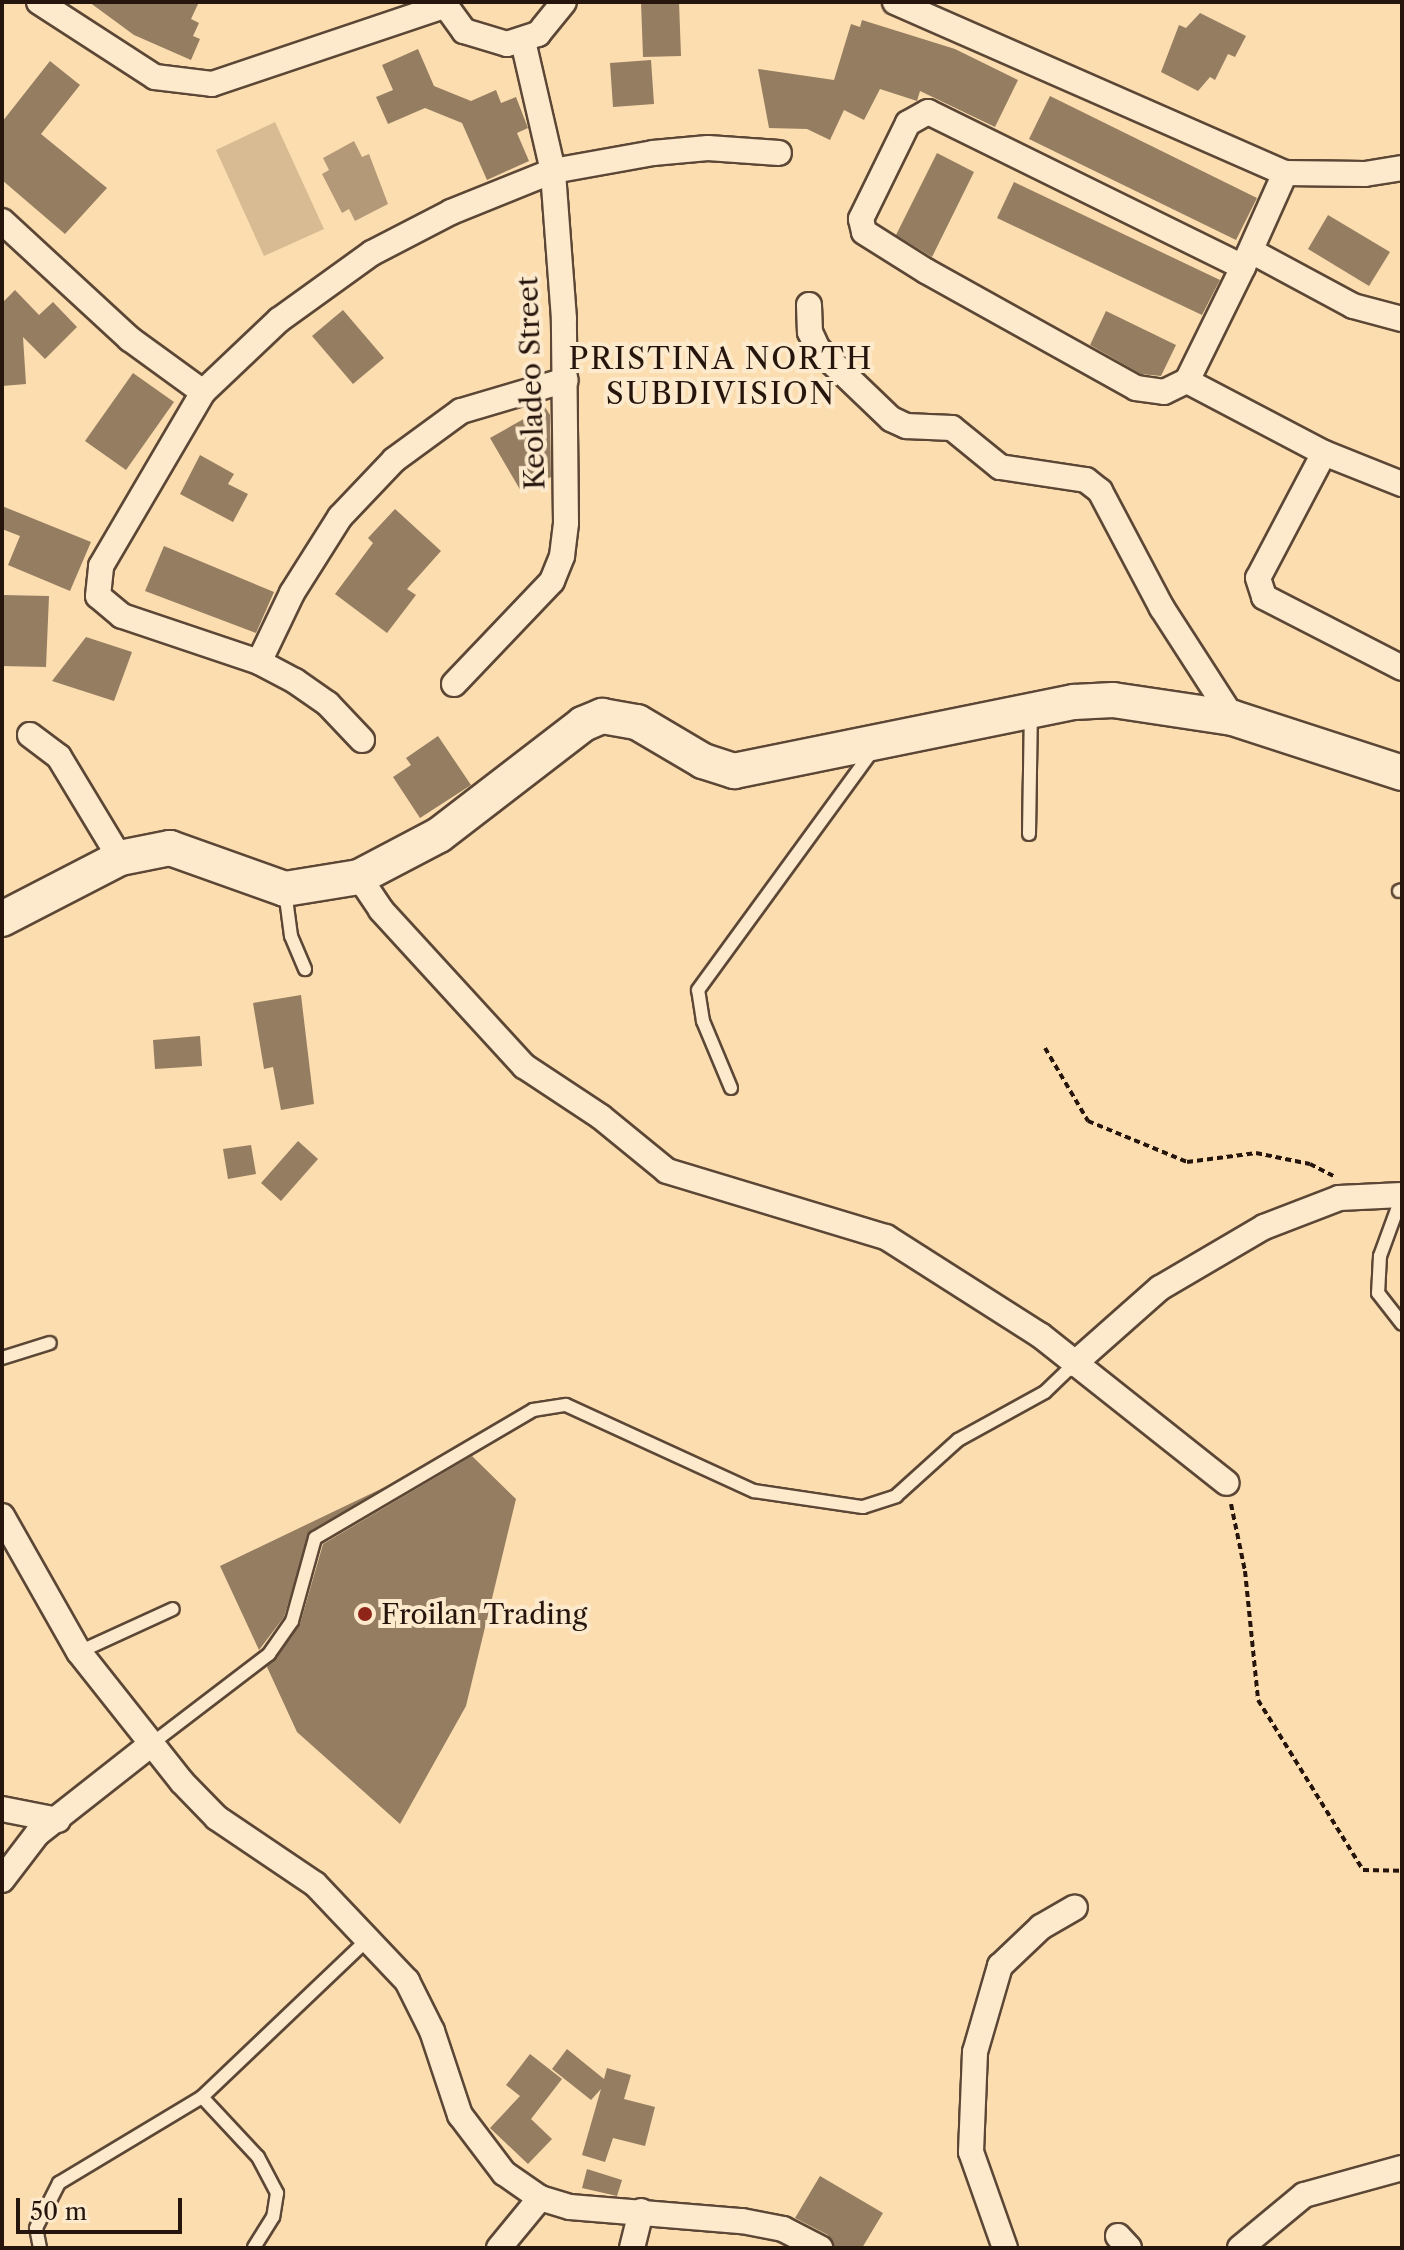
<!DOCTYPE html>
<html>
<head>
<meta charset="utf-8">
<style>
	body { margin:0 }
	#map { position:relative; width:1404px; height:2250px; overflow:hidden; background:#fcddaf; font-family:"Libre Caslon Text",serif }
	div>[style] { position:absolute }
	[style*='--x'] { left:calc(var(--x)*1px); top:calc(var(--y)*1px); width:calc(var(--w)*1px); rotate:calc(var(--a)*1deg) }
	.green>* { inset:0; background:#d8bb93 }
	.water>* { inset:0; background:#b39978 }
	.building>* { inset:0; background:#957d61 }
	.path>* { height:4px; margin-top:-2px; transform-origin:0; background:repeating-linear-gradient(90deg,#26150d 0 6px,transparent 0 10px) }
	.roads { filter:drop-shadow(2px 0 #5c4736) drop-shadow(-2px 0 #5c4736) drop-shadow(0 2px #5c4736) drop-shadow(0 -2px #5c4736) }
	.lane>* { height:12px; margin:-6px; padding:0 6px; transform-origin:6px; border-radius:6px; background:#fde9cb }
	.street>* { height:24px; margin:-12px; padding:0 12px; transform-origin:12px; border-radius:12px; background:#fde9cb }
	.secondary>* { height:34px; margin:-17px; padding:0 17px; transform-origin:17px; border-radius:17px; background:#fde9cb }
	.dots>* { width:22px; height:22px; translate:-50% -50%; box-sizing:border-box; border:4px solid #fde9cb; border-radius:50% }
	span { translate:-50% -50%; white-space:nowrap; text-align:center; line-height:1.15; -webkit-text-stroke:8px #fde9cb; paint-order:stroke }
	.street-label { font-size:28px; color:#26150d }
	.poi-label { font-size:28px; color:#26150d }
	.left { translate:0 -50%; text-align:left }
	.neighbourhood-label { font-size:30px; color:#26150d; letter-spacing:2px }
	.frame { position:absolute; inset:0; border:4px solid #26150d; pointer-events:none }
	.scale { position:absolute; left:16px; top:2198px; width:166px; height:36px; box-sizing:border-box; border:4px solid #26150d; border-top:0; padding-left:10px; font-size:24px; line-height:28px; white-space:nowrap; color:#26150d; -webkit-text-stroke:6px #fde9cb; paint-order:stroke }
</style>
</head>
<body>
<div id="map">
	<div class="green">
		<i style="clip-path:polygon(275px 122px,324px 229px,264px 256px,216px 150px)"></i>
	</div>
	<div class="water">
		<i style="clip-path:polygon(354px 141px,362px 157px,369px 154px,388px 204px,355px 221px,349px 209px,342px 213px,322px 174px,329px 170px,323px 158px)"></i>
	</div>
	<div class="building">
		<i style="clip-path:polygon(89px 2px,199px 2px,191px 19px,199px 23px,193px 36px,200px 39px,191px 60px,134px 35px)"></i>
		<i style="clip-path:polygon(641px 2px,679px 2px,681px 56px,643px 57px)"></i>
		<i style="clip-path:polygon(1200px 13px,1246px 36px,1235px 57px,1228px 54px,1215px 80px,1210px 77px,1198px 91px,1161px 72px,1179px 25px,1186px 28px)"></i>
		<i style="clip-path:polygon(862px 20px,955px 49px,1018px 80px,995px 127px,920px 91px,917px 101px,880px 89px,864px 120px,844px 110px,830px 140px,807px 129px,769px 128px,758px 69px,834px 80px,851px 24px,860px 27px)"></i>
		<i style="clip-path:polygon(418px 49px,434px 86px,471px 101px,496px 90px,501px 103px,516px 97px,528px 128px,517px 133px,529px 161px,487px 180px,462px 123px,425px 108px,388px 124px,376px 97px,393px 90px,382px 65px)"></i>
		<i style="clip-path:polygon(651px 60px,654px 104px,613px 107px,610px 63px)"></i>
		<i style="clip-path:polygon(50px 61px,80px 85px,41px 134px,107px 188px,65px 234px,2px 180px,2px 122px)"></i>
		<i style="clip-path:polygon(1050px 96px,1257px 198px,1236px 240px,1029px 139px)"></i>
		<i style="clip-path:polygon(937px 153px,974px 172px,932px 257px,896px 235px)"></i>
		<i style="clip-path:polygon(1014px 182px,1220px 280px,1202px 315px,997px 218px)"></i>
		<i style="clip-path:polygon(1328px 215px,1390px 252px,1369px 286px,1308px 249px)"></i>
		<i style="clip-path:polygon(15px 290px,39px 315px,53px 302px,77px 327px,45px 359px,23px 337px,26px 384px,2px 386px,2px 303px)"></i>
		<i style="clip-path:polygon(343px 310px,384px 358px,353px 384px,312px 336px)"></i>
		<i style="clip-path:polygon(1106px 311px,1176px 345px,1161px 376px,1141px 374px,1090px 345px)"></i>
		<i style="clip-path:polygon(133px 373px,174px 402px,126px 470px,85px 441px)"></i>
		<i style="clip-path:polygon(545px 407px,550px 415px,551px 477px,522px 493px,490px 438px)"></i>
		<i style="clip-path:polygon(200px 455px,234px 474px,228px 484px,248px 494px,233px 522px,180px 494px)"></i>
		<i style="clip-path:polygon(2px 506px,91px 542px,70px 591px,8px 565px,20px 536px,2px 529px)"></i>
		<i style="clip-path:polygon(395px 509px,441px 551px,407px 589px,416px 595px,387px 633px,335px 594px,373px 543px,368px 538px)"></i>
		<i style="clip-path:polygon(164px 546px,274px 592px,256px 633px,145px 591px)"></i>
		<i style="clip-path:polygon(2px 595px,49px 596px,46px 667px,2px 666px)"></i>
		<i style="clip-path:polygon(86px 637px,132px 652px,114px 701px,52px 681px)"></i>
		<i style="clip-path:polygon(438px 736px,471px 785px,420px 818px,393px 777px,411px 765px,406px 758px)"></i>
		<i style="clip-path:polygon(301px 995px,314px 1104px,281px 1110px,273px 1067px,264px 1069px,253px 1003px)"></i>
		<i style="clip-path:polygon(200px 1036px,202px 1066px,155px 1069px,153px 1040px)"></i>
		<i style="clip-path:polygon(298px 1141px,318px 1159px,281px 1201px,261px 1183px)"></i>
		<i style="clip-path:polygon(251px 1145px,256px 1174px,228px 1179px,223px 1149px)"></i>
		<i style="clip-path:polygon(472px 1456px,516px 1499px,466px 1706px,400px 1824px,297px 1732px,267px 1667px,300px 1624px,323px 1544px)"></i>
		<i style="clip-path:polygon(387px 1486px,310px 1531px,284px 1617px,259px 1650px,220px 1566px)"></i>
		<i style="clip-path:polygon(567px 2049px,604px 2079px,607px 2068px,631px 2075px,624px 2099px,655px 2107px,645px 2146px,613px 2138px,605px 2162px,582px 2155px,601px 2089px,591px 2100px,552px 2069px)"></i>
		<i style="clip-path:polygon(530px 2054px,562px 2079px,531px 2119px,552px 2139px,528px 2164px,490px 2128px,520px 2096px,506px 2085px)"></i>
		<i style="clip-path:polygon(587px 2169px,622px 2180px,617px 2196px,582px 2188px)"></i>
		<i style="clip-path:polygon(820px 2176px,883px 2213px,862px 2248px,835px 2248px,828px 2235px,795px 2218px)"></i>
	</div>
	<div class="path">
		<i style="--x:1045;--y:1048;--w:85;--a:59.5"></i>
		<i style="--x:1088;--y:1121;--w:107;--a:22.5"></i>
		<i style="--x:1187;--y:1162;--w:70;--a:-7.4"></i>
		<i style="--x:1256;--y:1153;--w:55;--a:11.5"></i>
		<i style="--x:1310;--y:1164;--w:28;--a:27"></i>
		<i style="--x:1231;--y:1504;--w:68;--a:78.2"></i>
		<i style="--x:1245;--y:1571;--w:130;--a:84.2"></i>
		<i style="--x:1258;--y:1700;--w:200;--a:58.3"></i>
		<i style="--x:1363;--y:1870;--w:39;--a:1"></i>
	</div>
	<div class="roads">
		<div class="lane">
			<i style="--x:1029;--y:834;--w:121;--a:-89.1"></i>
			<i style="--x:285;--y:891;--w:45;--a:82.4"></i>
			<i style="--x:291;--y:936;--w:36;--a:67"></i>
			<i style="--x:1399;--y:891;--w:3;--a:-18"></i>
			<i style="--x:731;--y:1088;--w:73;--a:-112.7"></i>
			<i style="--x:703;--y:1021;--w:31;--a:-99"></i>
			<i style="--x:698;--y:990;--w:296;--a:-53.9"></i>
			<i style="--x:1402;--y:1196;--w:64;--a:110.1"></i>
			<i style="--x:1380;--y:1256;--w:37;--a:93"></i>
			<i style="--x:1378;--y:1293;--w:39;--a:52"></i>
			<i style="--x:2;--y:1358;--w:50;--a:-17.4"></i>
			<i style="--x:79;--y:1652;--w:103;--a:-24.6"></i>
			<i style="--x:150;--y:1745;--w:150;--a:-37.4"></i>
			<i style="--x:269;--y:1654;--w:40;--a:-55.1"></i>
			<i style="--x:292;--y:1621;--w:86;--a:-74.5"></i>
			<i style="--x:315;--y:1538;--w:253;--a:-30.4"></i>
			<i style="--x:533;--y:1410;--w:33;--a:-9"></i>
			<i style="--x:566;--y:1405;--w:207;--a:24.6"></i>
			<i style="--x:754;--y:1491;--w:110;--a:8.4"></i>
			<i style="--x:863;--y:1507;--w:35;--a:-18"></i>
			<i style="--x:896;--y:1496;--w:84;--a:-42.1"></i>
			<i style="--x:958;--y:1440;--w:99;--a:-28.9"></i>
			<i style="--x:1045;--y:1392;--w:40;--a:-44"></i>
			<i style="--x:202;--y:2097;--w:82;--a:47"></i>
			<i style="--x:258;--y:2157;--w:41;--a:62.2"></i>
			<i style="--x:277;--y:2193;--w:24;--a:99"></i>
			<i style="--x:273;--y:2217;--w:36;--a:122"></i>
			<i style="--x:40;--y:2248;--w:20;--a:-101"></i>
			<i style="--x:36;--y:2228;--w:51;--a:-62.9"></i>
			<i style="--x:59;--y:2183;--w:167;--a:-31"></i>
			<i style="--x:202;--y:2097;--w:231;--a:-43.6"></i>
		</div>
		<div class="street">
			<i style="--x:39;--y:2;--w:138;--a:32.9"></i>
			<i style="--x:155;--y:77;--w:57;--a:7"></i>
			<i style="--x:212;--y:84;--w:245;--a:-18.6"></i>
			<i style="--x:443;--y:2;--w:36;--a:54"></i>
			<i style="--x:464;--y:31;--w:45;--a:16.8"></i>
			<i style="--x:507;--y:44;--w:33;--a:-18"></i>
			<i style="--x:538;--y:34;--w:41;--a:-50.9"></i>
			<i style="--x:895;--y:2;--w:426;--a:23.7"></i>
			<i style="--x:1285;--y:173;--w:80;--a:0.7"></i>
			<i style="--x:1365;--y:174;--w:37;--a:-9"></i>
			<i style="--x:2;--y:221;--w:174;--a:42.7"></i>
			<i style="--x:130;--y:339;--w:90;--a:36"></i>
			<i style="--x:1251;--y:251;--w:116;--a:28.3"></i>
			<i style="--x:1353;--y:306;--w:51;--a:14.9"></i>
			<i style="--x:1243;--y:267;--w:351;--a:-153.8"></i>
			<i style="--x:928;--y:112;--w:23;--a:151"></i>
			<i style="--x:908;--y:123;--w:107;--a:116.1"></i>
			<i style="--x:861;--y:219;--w:13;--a:77"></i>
			<i style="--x:864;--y:232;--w:73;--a:32.2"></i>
			<i style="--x:926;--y:271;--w:240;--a:29.1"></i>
			<i style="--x:1136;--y:388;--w:28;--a:8"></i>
			<i style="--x:1164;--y:392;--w:25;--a:-26"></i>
			<i style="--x:1187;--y:381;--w:127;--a:-63.8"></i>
			<i style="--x:1243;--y:267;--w:103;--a:-65.9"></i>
			<i style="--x:809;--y:305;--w:27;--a:88"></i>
			<i style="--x:810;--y:332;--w:19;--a:65"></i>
			<i style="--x:818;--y:349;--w:101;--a:43.8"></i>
			<i style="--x:891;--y:419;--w:17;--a:25"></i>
			<i style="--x:906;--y:426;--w:46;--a:2.5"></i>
			<i style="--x:952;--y:428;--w:62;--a:39.1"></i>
			<i style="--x:1000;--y:467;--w:87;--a:8.6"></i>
			<i style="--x:1086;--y:480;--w:18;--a:38"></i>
			<i style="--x:1100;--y:491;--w:132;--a:62.1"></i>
			<i style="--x:1162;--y:608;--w:131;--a:57.2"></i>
			<i style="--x:1187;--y:381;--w:155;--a:27.7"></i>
			<i style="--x:1324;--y:453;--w:84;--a:21.7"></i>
			<i style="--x:1324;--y:453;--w:141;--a:117.8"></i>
			<i style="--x:1258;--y:578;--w:20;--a:72"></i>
			<i style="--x:1264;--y:597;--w:155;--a:27.2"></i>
			<i style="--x:259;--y:662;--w:76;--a:-64.4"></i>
			<i style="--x:292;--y:593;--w:90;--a:-57.7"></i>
			<i style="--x:340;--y:517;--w:79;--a:-46.5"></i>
			<i style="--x:394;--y:460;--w:83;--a:-36.2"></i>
			<i style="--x:461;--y:411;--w:109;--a:-16.4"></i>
			<i style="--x:454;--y:684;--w:142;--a:-46.4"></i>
			<i style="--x:552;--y:581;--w:27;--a:-68"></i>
			<i style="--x:562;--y:556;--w:33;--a:-83"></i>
			<i style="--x:566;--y:523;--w:204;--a:-90.6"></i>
			<i style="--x:564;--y:319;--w:148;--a:-94.3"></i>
			<i style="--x:553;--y:171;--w:133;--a:-103"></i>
			<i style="--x:30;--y:735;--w:36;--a:37"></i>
			<i style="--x:59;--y:757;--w:118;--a:58.9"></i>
			<i style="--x:362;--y:740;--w:50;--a:-133.4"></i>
			<i style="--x:328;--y:704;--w:40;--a:-145.1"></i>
			<i style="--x:295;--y:681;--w:41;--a:-152.2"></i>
			<i style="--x:259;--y:662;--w:145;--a:-161.4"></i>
			<i style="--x:122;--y:616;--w:31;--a:-140"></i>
			<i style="--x:98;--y:596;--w:30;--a:-84"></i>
			<i style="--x:101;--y:566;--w:202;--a:-59.6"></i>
			<i style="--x:203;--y:392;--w:105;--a:-43.5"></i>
			<i style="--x:279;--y:320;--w:115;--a:-35.8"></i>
			<i style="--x:372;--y:253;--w:89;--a:-27.4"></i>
			<i style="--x:451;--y:212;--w:110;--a:-21.9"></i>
			<i style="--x:553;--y:171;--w:102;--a:-10.2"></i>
			<i style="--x:653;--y:153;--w:55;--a:-5.2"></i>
			<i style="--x:708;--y:148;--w:71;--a:4"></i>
			<i style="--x:359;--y:877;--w:40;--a:56"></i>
			<i style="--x:381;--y:910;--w:212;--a:47.5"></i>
			<i style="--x:524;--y:1066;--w:92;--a:33.5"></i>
			<i style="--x:601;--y:1117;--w:85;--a:39.3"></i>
			<i style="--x:667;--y:1171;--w:229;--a:16.8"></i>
			<i style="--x:886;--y:1237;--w:183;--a:32.5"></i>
			<i style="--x:1040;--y:1335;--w:238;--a:38.4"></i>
			<i style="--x:1074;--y:1364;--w:115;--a:-41.5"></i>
			<i style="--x:1160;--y:1288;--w:121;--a:-30.4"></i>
			<i style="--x:1264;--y:1227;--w:80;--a:-21.1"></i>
			<i style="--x:1339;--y:1198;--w:63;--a:-2.7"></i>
			<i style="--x:2;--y:1516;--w:156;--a:60.5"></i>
			<i style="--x:79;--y:1652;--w:166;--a:51.6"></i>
			<i style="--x:182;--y:1782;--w:50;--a:45.8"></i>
			<i style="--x:217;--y:1818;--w:118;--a:34"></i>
			<i style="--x:315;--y:1884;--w:134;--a:46.5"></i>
			<i style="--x:407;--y:1981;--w:56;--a:63.4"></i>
			<i style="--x:432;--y:2031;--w:89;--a:71.6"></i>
			<i style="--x:460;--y:2115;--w:73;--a:52.8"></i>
			<i style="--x:504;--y:2173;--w:44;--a:34.8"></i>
			<i style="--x:540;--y:2198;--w:31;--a:17"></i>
			<i style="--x:570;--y:2207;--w:173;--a:4.7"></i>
			<i style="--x:742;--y:2221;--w:42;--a:11"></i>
			<i style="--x:783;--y:2229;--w:42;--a:27.2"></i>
			<i style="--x:2;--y:1809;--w:57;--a:11.1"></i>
			<i style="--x:2;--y:1880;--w:58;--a:-52.7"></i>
			<i style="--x:37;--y:1834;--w:144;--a:-38.2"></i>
			<i style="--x:1118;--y:2236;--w:16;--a:47"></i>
			<i style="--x:499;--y:2248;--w:65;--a:-50.6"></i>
			<i style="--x:632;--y:2248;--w:38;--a:-76"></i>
			<i style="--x:1005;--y:2248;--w:102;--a:-109.5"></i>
			<i style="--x:971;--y:2152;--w:100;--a:-87.7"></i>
			<i style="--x:975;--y:2052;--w:90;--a:-73.8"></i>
			<i style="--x:1000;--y:1966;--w:57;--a:-43.6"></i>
			<i style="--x:1041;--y:1927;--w:39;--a:-30"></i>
			<i style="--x:1240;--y:2248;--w:83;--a:-39.6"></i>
			<i style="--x:1304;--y:2195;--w:102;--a:-15.4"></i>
		</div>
		<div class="secondary">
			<i style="--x:2;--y:919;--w:133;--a:-27.3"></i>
			<i style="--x:120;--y:858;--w:51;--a:-11.3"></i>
			<i style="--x:170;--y:848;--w:122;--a:19.6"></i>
			<i style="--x:285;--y:889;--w:75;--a:-9.2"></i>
			<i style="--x:359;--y:877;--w:90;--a:-27.7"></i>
			<i style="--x:439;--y:835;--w:182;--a:-37.6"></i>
			<i style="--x:583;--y:724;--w:21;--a:-23"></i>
			<i style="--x:602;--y:716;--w:36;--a:10"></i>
			<i style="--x:637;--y:722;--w:77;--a:30.6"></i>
			<i style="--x:703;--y:761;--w:33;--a:18"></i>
			<i style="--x:734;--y:771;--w:347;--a:-11.5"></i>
			<i style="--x:1074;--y:702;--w:39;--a:-3"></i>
			<i style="--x:1113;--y:700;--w:121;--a:8.5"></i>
			<i style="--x:1233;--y:718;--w:178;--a:18"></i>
		</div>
	</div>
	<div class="dots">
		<i style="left:365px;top:1614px;background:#8f2418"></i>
	</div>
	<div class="street-label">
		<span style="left:531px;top:383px;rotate:-92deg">Keoladeo Street</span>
	</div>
	<div class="poi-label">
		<span class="left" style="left:381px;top:1614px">Froilan Trading</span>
	</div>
	<div class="neighbourhood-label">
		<span style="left:721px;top:376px">PRISTINA NORTH<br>SUBDIVISION</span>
	</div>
	<div class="frame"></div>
	<div class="scale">50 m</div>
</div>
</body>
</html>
